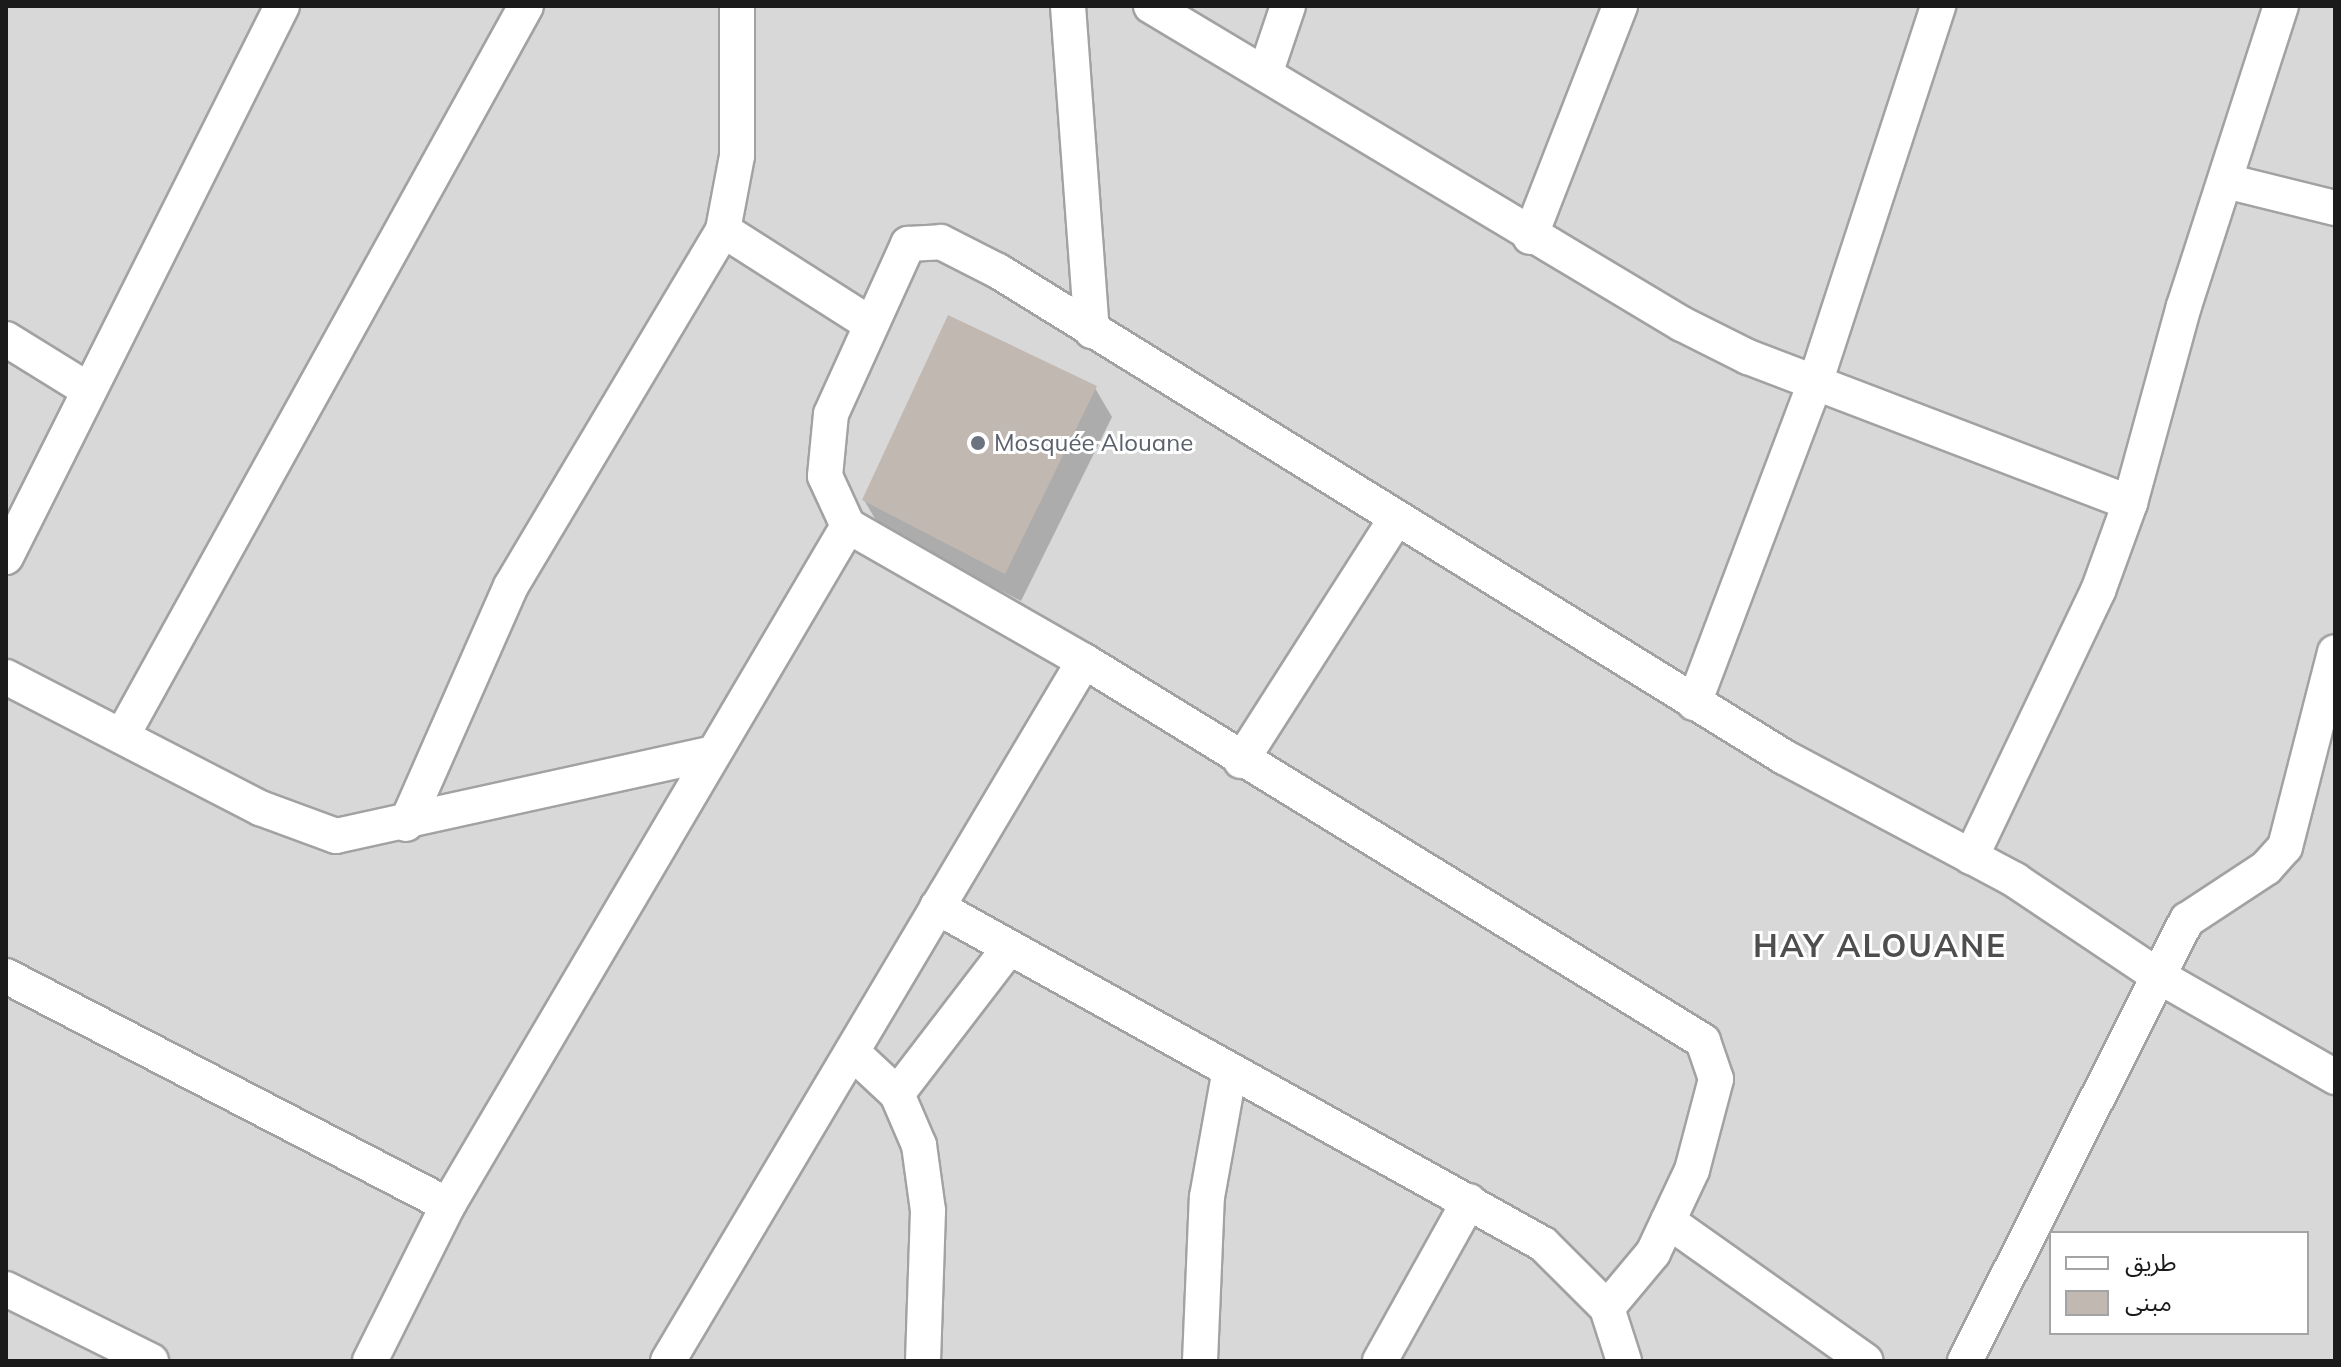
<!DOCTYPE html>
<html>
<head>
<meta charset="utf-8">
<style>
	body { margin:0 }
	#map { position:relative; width:2341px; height:1367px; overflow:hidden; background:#ede8e1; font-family:Mulish,"Noto Sans Arabic",sans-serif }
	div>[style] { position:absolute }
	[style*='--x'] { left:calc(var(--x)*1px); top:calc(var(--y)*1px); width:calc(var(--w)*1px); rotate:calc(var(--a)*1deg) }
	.residential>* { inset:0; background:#d9d8d8 }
	.shadow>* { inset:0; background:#0003 }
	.building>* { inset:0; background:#c1b8b1 }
	.roads { filter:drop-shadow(2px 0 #a2a2a2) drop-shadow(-2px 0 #a2a2a2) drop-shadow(0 2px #a2a2a2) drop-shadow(0 -2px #a2a2a2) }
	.street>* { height:34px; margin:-17px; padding:0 17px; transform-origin:17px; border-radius:17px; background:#fff }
	.dots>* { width:22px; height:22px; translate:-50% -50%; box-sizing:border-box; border:4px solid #fff; border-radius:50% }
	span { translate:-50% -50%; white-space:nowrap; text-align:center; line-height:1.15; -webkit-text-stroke:6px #fff; paint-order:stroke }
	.worship-label { font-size:24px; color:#5b616d }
	.left { translate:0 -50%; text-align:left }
	.district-label { font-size:32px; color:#4e4e4e; font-weight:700; letter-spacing:2px }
	.frame { position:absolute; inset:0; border:8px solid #1b1b1b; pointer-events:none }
	.legend { position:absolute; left:2049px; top:1231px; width:260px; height:104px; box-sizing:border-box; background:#fff; border:2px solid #a4a4a4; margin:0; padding:10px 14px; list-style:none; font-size:24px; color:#1b1b1b }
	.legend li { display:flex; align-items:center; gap:16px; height:40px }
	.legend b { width:40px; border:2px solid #a4a4a4 }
</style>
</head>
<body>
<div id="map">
	<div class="residential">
		<i style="clip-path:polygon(evenodd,6px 6px,2335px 6px,2335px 1361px,6px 1361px,6px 6px,2051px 1233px,2307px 1233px,2307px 1333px,2051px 1333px,2051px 1233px)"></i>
	</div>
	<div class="shadow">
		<i style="clip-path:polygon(1095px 388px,1112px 417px,1021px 601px,881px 529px,864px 500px)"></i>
	</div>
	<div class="building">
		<i style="clip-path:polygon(948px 315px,1097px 386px,1005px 574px,862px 500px)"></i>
	</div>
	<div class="roads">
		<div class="street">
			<i style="--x:1068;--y:6;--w:326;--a:85.8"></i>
			<i style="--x:1151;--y:6;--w:619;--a:30.92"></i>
			<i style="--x:1682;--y:324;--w:74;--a:26.6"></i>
			<i style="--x:1748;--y:357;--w:409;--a:20.9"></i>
			<i style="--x:1265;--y:74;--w:72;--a:-71.3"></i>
			<i style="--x:2226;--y:181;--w:112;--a:13.9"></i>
			<i style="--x:723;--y:230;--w:173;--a:32.5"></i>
			<i style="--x:1530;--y:237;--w:248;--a:-68.7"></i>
			<i style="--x:6;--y:339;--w:95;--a:31.7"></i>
			<i style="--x:6;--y:557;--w:616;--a:-63.39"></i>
			<i style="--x:6;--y:677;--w:286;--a:27.3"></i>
			<i style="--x:260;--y:808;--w:81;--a:20.2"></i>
			<i style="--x:336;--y:836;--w:383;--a:-12.4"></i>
			<i style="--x:1694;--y:703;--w:342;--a:-69.3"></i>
			<i style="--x:1815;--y:383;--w:397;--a:-71.9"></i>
			<i style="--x:122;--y:736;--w:834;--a:-61.04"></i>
			<i style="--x:1241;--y:761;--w:286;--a:-57.4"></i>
			<i style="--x:406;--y:824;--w:260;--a:-66.2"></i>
			<i style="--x:511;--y:586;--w:414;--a:-59.2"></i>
			<i style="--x:723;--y:230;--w:75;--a:-79.3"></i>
			<i style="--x:737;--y:156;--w:150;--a:-90"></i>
			<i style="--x:1971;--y:857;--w:295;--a:-64.5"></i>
			<i style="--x:2098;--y:591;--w:94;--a:-70"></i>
			<i style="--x:2130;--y:503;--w:204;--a:-74.7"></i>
			<i style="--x:2184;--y:306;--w:315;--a:-72.1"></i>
			<i style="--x:937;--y:907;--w:693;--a:29.08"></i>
			<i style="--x:1543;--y:1244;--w:91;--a:45"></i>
			<i style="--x:1607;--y:1308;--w:56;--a:72.2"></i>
			<i style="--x:6;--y:976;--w:498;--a:27.4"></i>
			<i style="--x:852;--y:1052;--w:62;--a:43"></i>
			<i style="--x:897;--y:1094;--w:56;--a:66.7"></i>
			<i style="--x:919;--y:1145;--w:67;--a:82.2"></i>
			<i style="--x:928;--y:1211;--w:150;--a:91.9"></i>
			<i style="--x:897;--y:1094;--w:184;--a:-52.5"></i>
			<i style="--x:1668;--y:1221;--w:242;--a:35.3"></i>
			<i style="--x:6;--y:1289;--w:162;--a:26.4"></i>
			<i style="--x:1607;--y:1308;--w:72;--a:-50.1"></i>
			<i style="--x:1653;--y:1253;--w:92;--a:-64.8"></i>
			<i style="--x:1692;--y:1170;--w:94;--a:-75.2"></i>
			<i style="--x:1716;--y:1079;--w:40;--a:-108.9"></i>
			<i style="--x:1703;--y:1041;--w:726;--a:-148.45"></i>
			<i style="--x:1084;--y:661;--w:272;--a:-150.2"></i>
			<i style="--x:848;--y:526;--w:55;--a:-114.7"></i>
			<i style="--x:825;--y:476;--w:62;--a:-84.5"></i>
			<i style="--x:831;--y:414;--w:187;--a:-65.6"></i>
			<i style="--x:908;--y:244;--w:33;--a:-3"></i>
			<i style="--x:941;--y:242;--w:64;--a:27"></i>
			<i style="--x:998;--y:271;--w:924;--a:31.73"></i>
			<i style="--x:1784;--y:757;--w:262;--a:28"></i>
			<i style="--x:2015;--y:880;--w:174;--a:33.8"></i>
			<i style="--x:2160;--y:977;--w:202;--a:29.7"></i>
			<i style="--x:370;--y:1361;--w:174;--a:-63.4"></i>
			<i style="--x:448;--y:1205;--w:788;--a:-59.5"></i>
			<i style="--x:668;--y:1361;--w:814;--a:-59.28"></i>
			<i style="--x:1200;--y:1361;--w:164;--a:-87.6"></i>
			<i style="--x:1207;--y:1197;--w:124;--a:-79.8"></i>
			<i style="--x:1380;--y:1361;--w:183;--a:-60.9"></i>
			<i style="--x:1965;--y:1361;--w:494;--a:-63.3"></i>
			<i style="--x:2187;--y:920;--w:95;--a:-33.4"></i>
			<i style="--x:2266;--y:868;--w:28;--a:-48"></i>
			<i style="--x:2285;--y:847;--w:201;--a:-75.6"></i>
		</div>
	</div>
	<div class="dots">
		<i style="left:978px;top:443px;background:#6b7280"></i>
	</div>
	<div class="worship-label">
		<span class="left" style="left:994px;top:443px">Mosquée Alouane</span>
	</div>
	<div class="district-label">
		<span style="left:1880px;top:945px">HAY ALOUANE</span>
	</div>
	<div class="frame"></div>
	<ul class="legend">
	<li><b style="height:10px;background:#fff"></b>طريق</li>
	<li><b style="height:22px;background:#c1b8b1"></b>مبنى</li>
	</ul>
</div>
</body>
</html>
